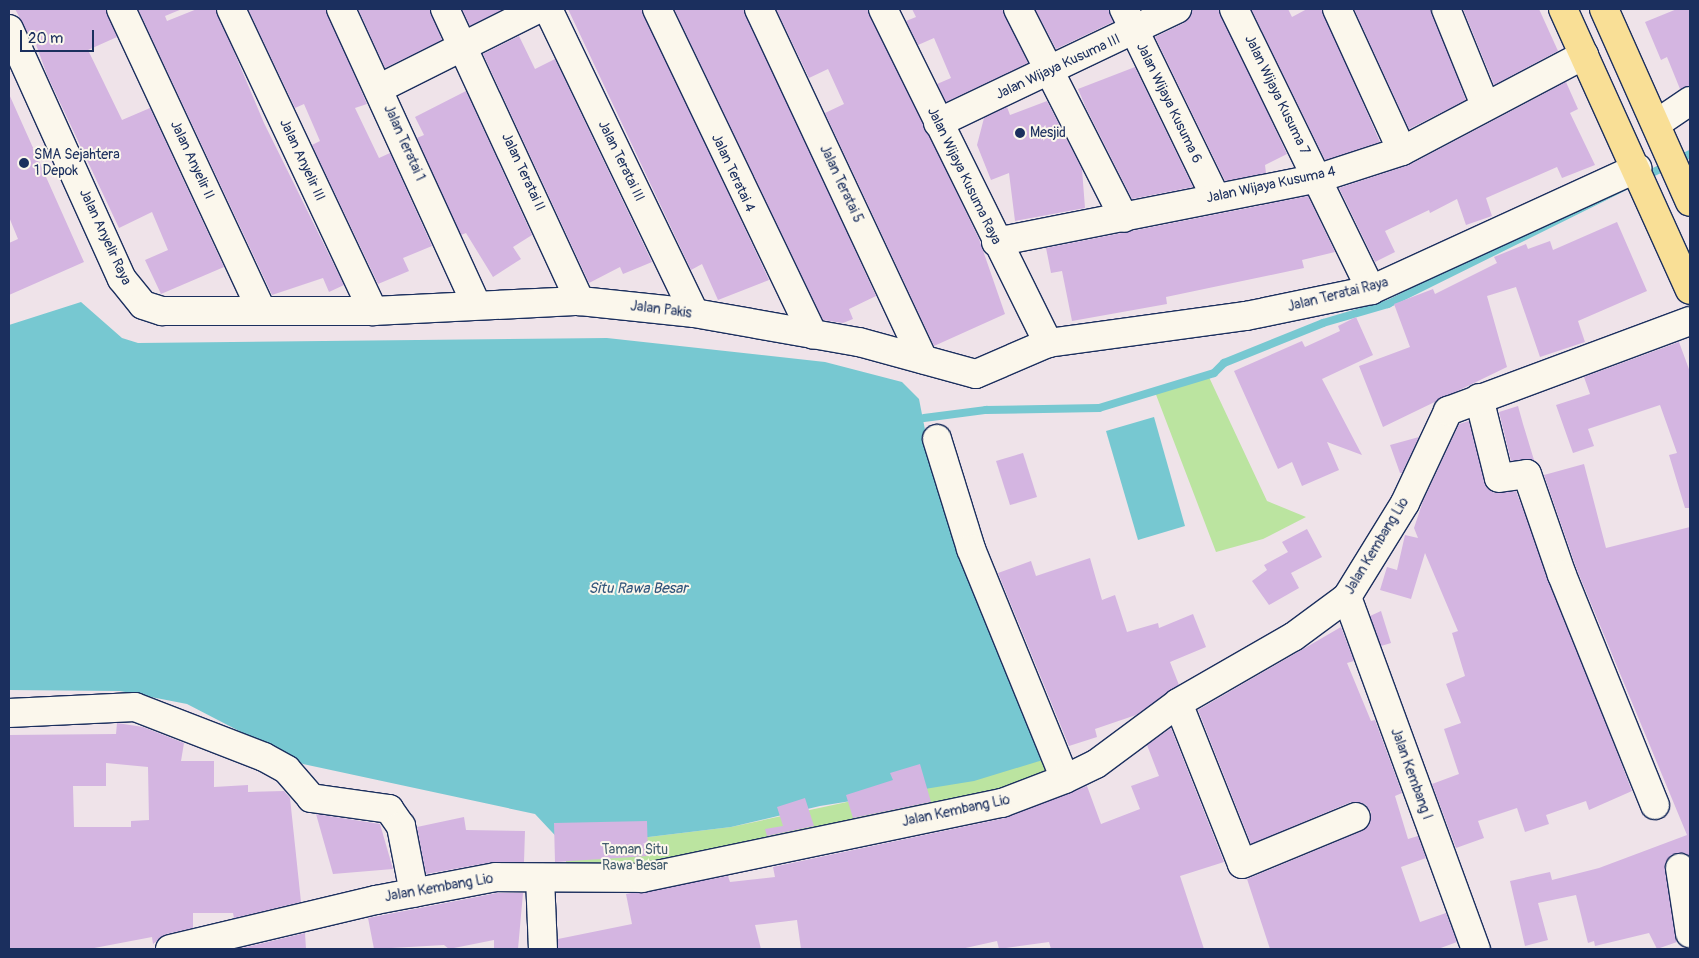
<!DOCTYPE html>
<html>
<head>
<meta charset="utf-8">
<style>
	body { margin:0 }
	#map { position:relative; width:1699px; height:958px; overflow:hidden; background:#efe3e9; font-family:Pangolin,sans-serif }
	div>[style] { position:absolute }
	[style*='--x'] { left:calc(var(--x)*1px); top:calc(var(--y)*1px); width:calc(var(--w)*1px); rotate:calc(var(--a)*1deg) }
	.green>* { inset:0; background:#bbe4a0 }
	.water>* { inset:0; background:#77c8d1 }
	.stream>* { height:8px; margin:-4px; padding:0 4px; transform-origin:4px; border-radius:4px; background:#77c8d1 }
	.building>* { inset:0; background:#d4b5e1 }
	.roads { filter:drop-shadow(1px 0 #1b2f5e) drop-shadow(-1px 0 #1b2f5e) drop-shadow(0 1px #1b2f5e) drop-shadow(0 -1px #1b2f5e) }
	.minor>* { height:28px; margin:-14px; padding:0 14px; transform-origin:14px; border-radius:14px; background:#fbf7ec }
	.highway>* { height:28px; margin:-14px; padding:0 14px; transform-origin:14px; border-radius:14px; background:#f9df96 }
	.dots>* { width:14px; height:14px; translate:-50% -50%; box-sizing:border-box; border:2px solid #fbf7ec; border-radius:50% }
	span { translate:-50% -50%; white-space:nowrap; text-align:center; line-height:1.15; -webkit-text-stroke:4px #fbf7ec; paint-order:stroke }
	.street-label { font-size:14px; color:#1b2f5e }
	.poi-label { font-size:14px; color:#1b2f5e }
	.left { translate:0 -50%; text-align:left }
	.park-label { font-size:14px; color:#435c6e }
	.water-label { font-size:15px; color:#32557b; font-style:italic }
	.frame { position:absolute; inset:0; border:10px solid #1b2f5e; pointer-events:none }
	.scale { position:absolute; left:20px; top:30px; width:74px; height:22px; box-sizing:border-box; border:2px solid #1b2f5e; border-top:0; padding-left:6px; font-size:15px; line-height:18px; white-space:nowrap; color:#1b2f5e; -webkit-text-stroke:4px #fbf7ec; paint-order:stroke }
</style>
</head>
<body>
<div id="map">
	<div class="green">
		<i style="clip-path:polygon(1208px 375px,1267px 501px,1306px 517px,1263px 539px,1216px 552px,1155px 392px)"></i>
		<i style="clip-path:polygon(1043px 760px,1065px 779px,566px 879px,566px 847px,731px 827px)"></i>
	</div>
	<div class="water">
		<i style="clip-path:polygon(81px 302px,122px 338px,138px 343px,607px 338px,825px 362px,902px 382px,919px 399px,927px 440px,1043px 760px,974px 781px,820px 806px,731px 827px,566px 847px,535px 814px,303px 764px,187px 704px,120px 691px,9px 690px,9px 325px)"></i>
		<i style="clip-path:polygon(1154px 417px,1185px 526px,1138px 540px,1106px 431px)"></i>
	</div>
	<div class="stream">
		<i style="--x:924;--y:418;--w:63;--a:-7.4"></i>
		<i style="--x:986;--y:410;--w:113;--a:-1"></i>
		<i style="--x:1099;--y:408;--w:120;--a:-16.9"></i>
		<i style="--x:1214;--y:373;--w:14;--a:-45"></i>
		<i style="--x:1224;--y:363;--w:107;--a:-22"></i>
		<i style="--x:1323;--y:323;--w:68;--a:-16.3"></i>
		<i style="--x:1388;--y:304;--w:337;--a:-26.4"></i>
	</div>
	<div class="building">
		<i style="clip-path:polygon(15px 9px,106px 9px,117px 37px,88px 50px,122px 120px,150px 108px,224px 267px,161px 294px,145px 260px,168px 250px,152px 212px,119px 228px,47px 75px,33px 36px,30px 37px)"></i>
		<i style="clip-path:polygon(138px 9px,182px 9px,165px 16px,167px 21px,197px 9px,216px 9px,264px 123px,344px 285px,329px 292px,323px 278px,272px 295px)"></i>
		<i style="clip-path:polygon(248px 9px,326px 9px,367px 104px,355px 108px,379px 158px,390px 153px,432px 246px,403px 258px,409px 271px,378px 284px,312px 145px,320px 141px,304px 104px,295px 108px)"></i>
		<i style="clip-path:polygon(358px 9px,430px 9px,442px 40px,385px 68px)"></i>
		<i style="clip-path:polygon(462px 9px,504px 9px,470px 26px)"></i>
		<i style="clip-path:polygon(568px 9px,642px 9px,769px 280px,718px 300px,702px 264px,691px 270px)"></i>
		<i style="clip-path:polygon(674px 9px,744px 9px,876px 296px,849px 309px,853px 319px,843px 323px,823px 320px)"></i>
		<i style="clip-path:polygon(776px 9px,868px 9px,979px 239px,1005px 314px,934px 346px,825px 113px,844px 104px,828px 69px,809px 78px)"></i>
		<i style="clip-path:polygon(912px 9px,1002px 9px,1028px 63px,946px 102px,937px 84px,951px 78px,934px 38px,918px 45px,906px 21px,916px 17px)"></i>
		<i style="clip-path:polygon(1035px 9px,1109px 9px,1113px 22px,1056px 49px)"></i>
		<i style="clip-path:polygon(1192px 9px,1219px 9px,1287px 154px,1265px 165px,1266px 173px,1225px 181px,1155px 37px,1184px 23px)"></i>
		<i style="clip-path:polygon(1251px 9px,1288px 9px,1292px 17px,1307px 9px,1322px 9px,1380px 142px,1325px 160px)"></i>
		<i style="clip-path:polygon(1354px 9px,1431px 9px,1466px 100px,1409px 129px)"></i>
		<i style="clip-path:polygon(1463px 9px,1539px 9px,1558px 51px,1494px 85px)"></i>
		<i style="clip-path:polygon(1677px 9px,1690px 9px,1690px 86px,1680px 89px,1667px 57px,1661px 60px,1645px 22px)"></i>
		<i style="clip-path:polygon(519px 36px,535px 69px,555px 59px,652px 262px,623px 274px,620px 267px,589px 283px,483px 54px)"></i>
		<i style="clip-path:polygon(1135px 67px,1193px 187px,1132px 199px,1086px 108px,1078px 89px)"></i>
		<i style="clip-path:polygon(1566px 82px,1578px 109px,1570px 113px,1595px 165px,1562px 178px,1557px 167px,1486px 198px,1492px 216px,1466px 225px,1457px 199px,1430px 213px,1429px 210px,1385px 231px,1395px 252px,1375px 262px,1339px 188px,1409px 165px)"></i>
		<i style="clip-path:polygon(466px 91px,532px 235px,513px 247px,521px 259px,493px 277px,466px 233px,461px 235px,417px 138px,424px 135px,415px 117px)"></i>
		<i style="clip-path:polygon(9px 94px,84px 262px,9px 295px,9px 243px,18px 239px,9px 217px)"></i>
		<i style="clip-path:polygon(1047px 101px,1082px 169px,1085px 208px,1015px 221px,1009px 173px,991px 180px,977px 145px,984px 118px,1007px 107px,1010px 115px)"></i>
		<i style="clip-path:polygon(1308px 196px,1335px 252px,1302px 260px,1304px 268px,1166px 297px,1167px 304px,1072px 321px,1062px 271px,1051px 273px,1046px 248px)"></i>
		<i style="clip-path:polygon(1617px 222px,1647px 291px,1578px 321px,1585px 342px,1540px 357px,1516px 287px,1487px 296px,1507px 367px,1383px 427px,1359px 366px,1410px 347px,1394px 304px,1433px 289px,1435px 294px,1497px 263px,1494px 257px,1526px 244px,1528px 249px,1550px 241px,1553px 250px)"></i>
		<i style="clip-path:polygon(1356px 317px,1373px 355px,1322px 379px,1362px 455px,1327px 442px,1339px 470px,1302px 486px,1292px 462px,1278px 469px,1234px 371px,1302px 341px,1305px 347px,1340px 331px,1338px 326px)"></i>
		<i style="clip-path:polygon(1679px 342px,1690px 372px,1690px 508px,1685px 508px,1669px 455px,1677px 453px,1660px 405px,1588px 429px,1594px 446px,1573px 453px,1556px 405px,1590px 394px,1584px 377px)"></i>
		<i style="clip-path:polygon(1518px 406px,1523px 424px,1534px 460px,1511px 461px,1499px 412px)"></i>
		<i style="clip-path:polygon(1469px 421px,1487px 488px,1494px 493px,1516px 491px,1632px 791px,1589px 810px,1586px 801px,1546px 815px,1549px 824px,1525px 832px,1517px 808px,1478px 821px,1484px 838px,1456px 848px,1432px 784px,1459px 774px,1444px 729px,1461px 723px,1446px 684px,1465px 676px,1452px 633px,1458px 631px,1425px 553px,1411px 599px,1380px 590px,1387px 567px,1397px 570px,1405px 535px,1418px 538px,1414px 528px,1423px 501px,1459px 424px)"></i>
		<i style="clip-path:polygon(1419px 437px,1402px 473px,1400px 473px,1390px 445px)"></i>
		<i style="clip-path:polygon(1023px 453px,1037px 497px,1010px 505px,996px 461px)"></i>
		<i style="clip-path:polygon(1584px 464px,1606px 548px,1690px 527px,1690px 857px,1677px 853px,1665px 863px,1677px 942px,1657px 949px,1649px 933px,1595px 946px,1594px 941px,1588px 943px,1576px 895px,1538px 903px,1548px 940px,1525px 946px,1510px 881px,1550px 872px,1552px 880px,1599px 868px,1687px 835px,1577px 570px,1544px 475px)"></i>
		<i style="clip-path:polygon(1307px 529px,1322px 557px,1291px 573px,1299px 588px,1269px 605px,1252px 581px,1267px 570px,1264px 565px,1288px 552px,1282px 542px)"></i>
		<i style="clip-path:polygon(1090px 558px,1102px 600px,1115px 595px,1127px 632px,1158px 623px,1159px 628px,1193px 614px,1206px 647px,1170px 662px,1179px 685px,1136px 715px,1095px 729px,1097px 737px,1069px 746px,998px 573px,1031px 561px,1036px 576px)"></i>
		<i style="clip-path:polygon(1381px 611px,1391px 643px,1381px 646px,1370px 616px)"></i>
		<i style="clip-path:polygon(1341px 627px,1354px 661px,1347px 663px,1371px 721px,1375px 720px,1402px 793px,1395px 796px,1408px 839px,1418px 836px,1426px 858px,1401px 867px,1420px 922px,1446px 913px,1457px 942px,1438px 949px,1270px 949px,1247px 879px,1362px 831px,1369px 826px,1371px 812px,1365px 804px,1351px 802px,1251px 844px,1198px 710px)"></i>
		<i style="clip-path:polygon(evenodd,117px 723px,143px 727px,184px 743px,181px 761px,214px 761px,214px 787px,248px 785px,248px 792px,284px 791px,290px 798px,301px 902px,234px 918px,233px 913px,193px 913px,193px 928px,166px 934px,153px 944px,152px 937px,89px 949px,9px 949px,9px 735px,116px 734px,117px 723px,106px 763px,148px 767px,149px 820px,131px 821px,131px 827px,74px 827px,73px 786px,106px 786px,106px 763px)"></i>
		<i style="clip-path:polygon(1171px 728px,1224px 862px,1180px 876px,1204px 949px,1051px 949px,1049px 942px,999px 949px,997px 941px,961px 949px,801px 949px,797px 920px,755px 925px,761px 949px,558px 949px,558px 939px,632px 924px,626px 894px,728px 876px,730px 882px,775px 877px,773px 867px,1005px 818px,1087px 786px,1101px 824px,1140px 809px,1131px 786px,1159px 776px,1147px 745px)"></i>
		<i style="clip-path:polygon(920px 764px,931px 802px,853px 818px,846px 795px,893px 780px,890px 773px)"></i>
		<i style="clip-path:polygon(805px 798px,814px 826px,767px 836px,765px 829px,783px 826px,777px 807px)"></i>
		<i style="clip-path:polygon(316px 814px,380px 824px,393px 869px,333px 874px)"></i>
		<i style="clip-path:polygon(464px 817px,466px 830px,525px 831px,524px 862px,493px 862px,426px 874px,417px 827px)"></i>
		<i style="clip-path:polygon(647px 821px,648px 856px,555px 862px,554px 823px)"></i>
		<i style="clip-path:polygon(497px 893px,523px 893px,518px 949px,494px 949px,494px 940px,449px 949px,444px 945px,374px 949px,368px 918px)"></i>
		<i style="clip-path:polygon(305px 933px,306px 949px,238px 949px)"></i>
	</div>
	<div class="roads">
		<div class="minor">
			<i style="--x:121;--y:9;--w:333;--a:65"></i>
			<i style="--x:231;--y:9;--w:334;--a:64.8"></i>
			<i style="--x:341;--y:9;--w:324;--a:65.4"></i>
			<i style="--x:445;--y:9;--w:322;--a:65.2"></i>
			<i style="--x:548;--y:9;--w:337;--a:64.3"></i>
			<i style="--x:657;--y:9;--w:361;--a:64.4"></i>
			<i style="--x:759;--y:9;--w:387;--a:64.9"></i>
			<i style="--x:883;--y:9;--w:373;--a:63.7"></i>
			<i style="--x:1018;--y:9;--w:234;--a:63.1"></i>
			<i style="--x:1124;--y:9;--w:208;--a:64.1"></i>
			<i style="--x:1234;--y:9;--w:313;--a:64"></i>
			<i style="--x:1337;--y:9;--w:156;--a:65.4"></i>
			<i style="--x:1446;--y:9;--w:104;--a:67.9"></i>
			<i style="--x:9;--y:29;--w:274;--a:65.7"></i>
			<i style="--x:122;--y:279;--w:33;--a:51"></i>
			<i style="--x:143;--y:305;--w:20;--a:18"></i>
			<i style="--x:162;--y:311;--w:211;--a:0"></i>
			<i style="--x:373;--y:311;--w:207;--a:-2.8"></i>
			<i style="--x:580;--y:301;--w:115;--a:6"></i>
			<i style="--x:694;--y:313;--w:168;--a:10"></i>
			<i style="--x:859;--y:342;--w:121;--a:15.3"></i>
			<i style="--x:976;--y:374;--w:78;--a:-23.3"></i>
			<i style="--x:1048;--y:343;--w:200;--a:-7.8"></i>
			<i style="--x:1246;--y:316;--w:128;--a:-11.7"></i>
			<i style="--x:1371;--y:290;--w:293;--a:-24.6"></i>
			<i style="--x:380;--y:88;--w:177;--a:-26.6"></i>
			<i style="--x:938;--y:123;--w:265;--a:-25.5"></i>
			<i style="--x:1656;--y:124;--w:41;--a:-34.1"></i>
			<i style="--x:996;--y:242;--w:329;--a:-11.2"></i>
			<i style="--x:1319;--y:178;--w:87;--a:-18"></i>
			<i style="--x:1402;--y:151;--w:206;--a:-27.8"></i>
			<i style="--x:1479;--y:398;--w:82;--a:76"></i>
			<i style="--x:1499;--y:478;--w:28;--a:-8"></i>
			<i style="--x:1527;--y:474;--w:107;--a:70.9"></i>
			<i style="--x:1562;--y:575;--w:248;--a:68"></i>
			<i style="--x:937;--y:439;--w:115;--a:72.8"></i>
			<i style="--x:971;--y:549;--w:248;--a:67.8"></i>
			<i style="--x:1347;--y:597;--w:375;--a:69.9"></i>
			<i style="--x:1178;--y:703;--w:173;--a:68.3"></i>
			<i style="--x:1242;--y:864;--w:123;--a:-22.4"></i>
			<i style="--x:9;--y:713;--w:126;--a:-2.7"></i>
			<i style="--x:135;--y:707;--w:138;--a:21.2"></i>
			<i style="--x:264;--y:757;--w:26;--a:29"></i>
			<i style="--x:287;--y:770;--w:37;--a:49"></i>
			<i style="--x:311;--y:798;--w:79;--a:8"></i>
			<i style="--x:389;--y:809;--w:21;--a:55"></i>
			<i style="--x:401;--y:826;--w:68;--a:79"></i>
			<i style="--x:1680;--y:868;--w:66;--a:81.3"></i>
			<i style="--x:540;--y:878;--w:71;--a:87.6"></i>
			<i style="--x:170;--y:949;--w:212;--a:-13.4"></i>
			<i style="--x:376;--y:900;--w:122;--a:-10.9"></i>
			<i style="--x:496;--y:877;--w:146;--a:0.4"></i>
			<i style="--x:642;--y:878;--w:368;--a:-11.8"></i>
			<i style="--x:1002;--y:803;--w:67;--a:-20.9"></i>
			<i style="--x:1065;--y:779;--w:34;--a:-26"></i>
			<i style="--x:1096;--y:764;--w:102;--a:-36.6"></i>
			<i style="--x:1178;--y:703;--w:133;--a:-29.9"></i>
			<i style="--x:1293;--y:637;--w:67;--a:-36.5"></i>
			<i style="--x:1347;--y:597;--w:110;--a:-58.3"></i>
			<i style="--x:1405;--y:503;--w:102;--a:-64.9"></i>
			<i style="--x:1448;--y:411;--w:258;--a:-20.4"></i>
		</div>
		<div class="highway">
			<i style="--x:1563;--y:9;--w:308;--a:65.7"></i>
			<i style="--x:1604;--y:9;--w:211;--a:66"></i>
		</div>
	</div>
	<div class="dots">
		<i style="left:1020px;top:133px;background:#1b2f5e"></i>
		<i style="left:24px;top:163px;background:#1b2f5e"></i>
	</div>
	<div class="street-label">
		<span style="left:1058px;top:67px;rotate:-25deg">Jalan Wijaya Kusuma III</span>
		<span style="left:1277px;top:95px;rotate:64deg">Jalan Wijaya Kusuma 7</span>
		<span style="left:1169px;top:103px;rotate:64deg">Jalan Wijaya Kusuma 6</span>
		<span style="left:404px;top:143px;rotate:66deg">Jalan Teratai 1</span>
		<span style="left:192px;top:160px;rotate:65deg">Jalan Anyelir II</span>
		<span style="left:302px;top:160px;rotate:65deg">Jalan Anyelir III</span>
		<span style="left:621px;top:161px;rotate:64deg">Jalan Teratai III</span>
		<span style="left:523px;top:172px;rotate:65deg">Jalan Teratai II</span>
		<span style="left:733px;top:173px;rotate:65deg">Jalan Teratai 4</span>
		<span style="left:964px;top:176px;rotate:64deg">Jalan Wijaya Kusuma Raya</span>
		<span style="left:841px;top:184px;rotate:65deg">Jalan Teratai 5</span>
		<span style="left:1271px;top:185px;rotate:-12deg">Jalan Wijaya Kusuma 4</span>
		<span style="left:105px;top:237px;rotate:65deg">Jalan Anyelir Raya</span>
		<span style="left:1338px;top:295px;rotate:-14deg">Jalan Teratai Raya</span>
		<span style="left:661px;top:310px;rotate:7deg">Jalan Pakis</span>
		<span style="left:1377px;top:546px;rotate:-59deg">Jalan Kembang Lio</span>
		<span style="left:1411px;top:774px;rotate:70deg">Jalan Kembang I</span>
		<span style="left:956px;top:811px;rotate:-12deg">Jalan Kembang Lio</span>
		<span style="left:439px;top:888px;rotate:-10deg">Jalan Kembang Lio</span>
	</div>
	<div class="poi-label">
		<span class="left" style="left:1030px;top:133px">Mesjid</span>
		<span class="left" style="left:34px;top:163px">SMA Sejahtera<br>1 Depok</span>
	</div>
	<div class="park-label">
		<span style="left:635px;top:858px">Taman Situ<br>Rawa Besar</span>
	</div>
	<div class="water-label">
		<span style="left:638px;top:589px">Situ Rawa Besar</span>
	</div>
	<div class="frame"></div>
	<div class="scale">20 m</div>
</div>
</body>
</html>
